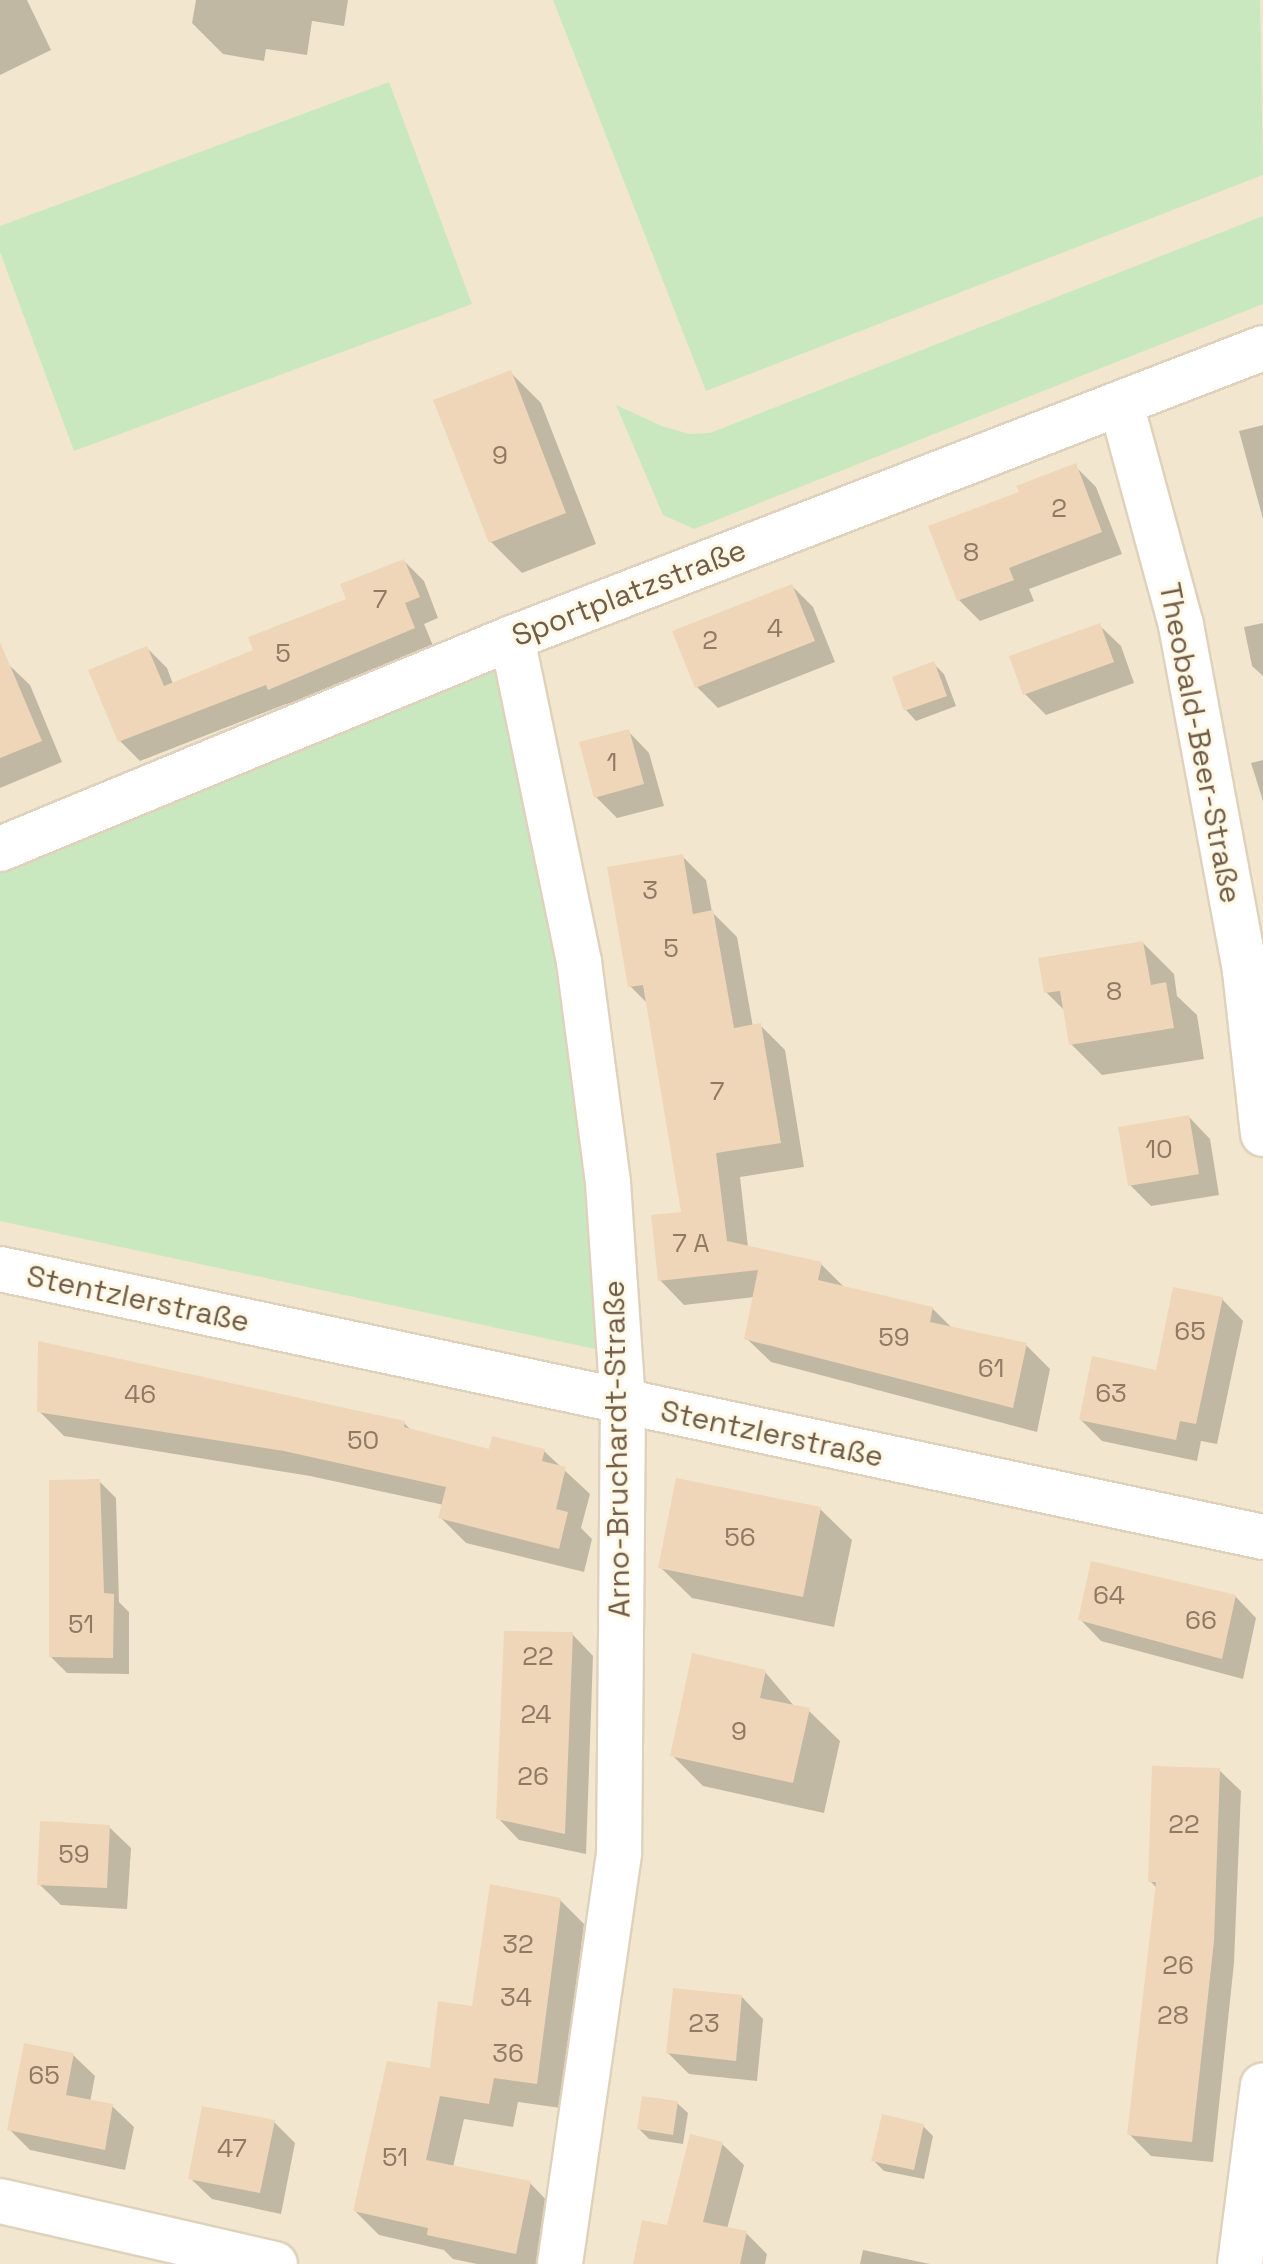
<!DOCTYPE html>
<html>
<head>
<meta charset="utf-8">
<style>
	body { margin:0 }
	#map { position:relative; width:1263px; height:2264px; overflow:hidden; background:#fbf4df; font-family:"Space Grotesk",sans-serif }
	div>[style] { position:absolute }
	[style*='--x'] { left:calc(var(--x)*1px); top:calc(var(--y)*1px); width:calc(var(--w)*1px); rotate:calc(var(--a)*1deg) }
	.residential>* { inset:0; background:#f2e7ce }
	.green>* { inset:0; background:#cae8bf }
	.shadow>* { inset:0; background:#0003 }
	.building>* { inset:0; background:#f0d6b8 }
	.roads { filter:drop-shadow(2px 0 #dfd1bc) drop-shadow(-2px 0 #dfd1bc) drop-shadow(0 2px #dfd1bc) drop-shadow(0 -2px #dfd1bc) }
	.minor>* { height:44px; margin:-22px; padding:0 22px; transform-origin:22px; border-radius:22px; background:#fff }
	span { translate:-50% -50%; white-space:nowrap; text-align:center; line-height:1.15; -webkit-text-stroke:6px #fff8e5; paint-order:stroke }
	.number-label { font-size:26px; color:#907a64 }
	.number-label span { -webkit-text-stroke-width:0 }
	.street-label { font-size:30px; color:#705c48 }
</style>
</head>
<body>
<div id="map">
	<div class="residential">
		<i style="clip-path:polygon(0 0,1263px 0,1263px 2264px,0 2264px)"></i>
	</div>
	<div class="green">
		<i style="clip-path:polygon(553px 0,1260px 0,1263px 175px,706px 391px)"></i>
		<i style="clip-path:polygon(389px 82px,472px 304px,74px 451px,0 252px,0 226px)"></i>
		<i style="clip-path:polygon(1263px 216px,1263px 304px,694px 529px,663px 515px,616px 405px,662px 426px,689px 434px,710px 433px)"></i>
		<i style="clip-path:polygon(504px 666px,574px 1005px,600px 1350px,0 1221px,0 869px)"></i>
	</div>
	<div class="shadow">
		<i style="clip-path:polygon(0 0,27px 0,51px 50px,0 75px)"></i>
		<i style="clip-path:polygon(196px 0,348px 0,344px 26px,312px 21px,307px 55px,266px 49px,264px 61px,223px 54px,192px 23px)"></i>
		<i style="clip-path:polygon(510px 372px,541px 403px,596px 544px,522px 573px,491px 542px)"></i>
		<i style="clip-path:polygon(1263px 425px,1263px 519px,1239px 431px)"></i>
		<i style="clip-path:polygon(1075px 466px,1096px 487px,1122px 554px,1029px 589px,1034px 601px,980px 621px,959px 600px,1021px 493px)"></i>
		<i style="clip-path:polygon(404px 561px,424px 581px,438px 618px,424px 624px,434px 648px,290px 709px,286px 704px,140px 761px,120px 741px,147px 648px,167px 668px,173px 684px,256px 651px,349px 600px)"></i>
		<i style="clip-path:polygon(792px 586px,813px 607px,835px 662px,718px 708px,697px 687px)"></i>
		<i style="clip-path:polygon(1263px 623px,1263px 676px,1252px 666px,1244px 627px)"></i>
		<i style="clip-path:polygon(1099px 625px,1121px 646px,1134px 683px,1046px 715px,1025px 694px)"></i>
		<i style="clip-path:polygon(8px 664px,30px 685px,62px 762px,0 788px,0 667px)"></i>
		<i style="clip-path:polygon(934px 664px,944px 674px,956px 706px,916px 721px,906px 710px)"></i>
		<i style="clip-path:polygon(628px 731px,649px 753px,664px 806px,617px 818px,596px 797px)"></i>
		<i style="clip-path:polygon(1263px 760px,1263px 801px,1251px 763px)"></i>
		<i style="clip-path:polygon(682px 856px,706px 880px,712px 912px,737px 937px,753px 1027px,761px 1026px,785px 1050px,804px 1167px,740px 1177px,748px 1247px,821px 1264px,846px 1289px,932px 1308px,953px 1329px,1026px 1345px,1050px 1369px,1037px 1432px,771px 1362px,746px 1338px,755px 1297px,684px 1305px,660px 1280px,683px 1213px,649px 1005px,630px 986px)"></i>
		<i style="clip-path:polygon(1143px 943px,1174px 974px,1177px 996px,1197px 1015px,1204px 1059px,1102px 1075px,1071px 1044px,1066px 1012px,1046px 992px)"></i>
		<i style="clip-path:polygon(1189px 1117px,1210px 1139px,1219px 1195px,1151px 1206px,1130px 1185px)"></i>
		<i style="clip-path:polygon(1222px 1299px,1243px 1321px,1217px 1444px,1201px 1441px,1197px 1461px,1102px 1441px,1081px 1420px,1158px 1372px)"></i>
		<i style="clip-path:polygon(39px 1411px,404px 1423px,413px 1432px,490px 1451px,544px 1451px,590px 1494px,581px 1528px,592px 1539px,584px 1572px,466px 1543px,441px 1518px,444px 1505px,310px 1476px,64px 1436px)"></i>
		<i style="clip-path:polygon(99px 1481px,116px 1498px,119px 1602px,129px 1612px,129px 1674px,67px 1673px,51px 1657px)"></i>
		<i style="clip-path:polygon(820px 1509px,852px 1540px,834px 1627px,692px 1598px,660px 1567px)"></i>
		<i style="clip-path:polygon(1235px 1596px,1256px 1618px,1243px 1679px,1101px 1641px,1080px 1619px)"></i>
		<i style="clip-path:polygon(572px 1634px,593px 1656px,586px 1854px,519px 1840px,498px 1818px)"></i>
		<i style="clip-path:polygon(765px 1672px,795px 1707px,808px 1710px,840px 1741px,824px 1813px,703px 1786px,672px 1755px)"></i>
		<i style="clip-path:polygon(1219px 1770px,1241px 1791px,1234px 1963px,1213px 2162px,1151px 2156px,1129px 2134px,1157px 1888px,1150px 1881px)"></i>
		<i style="clip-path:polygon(109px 1827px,131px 1848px,127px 1909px,61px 1905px,39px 1884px)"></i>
		<i style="clip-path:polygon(560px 1900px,584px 1924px,561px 2108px,518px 2102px,513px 2127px,464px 2119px,453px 2167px,530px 2183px,554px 2208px,542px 2264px,477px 2264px,453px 2259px,444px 2250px,379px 2235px,355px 2211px,432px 2071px)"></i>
		<i style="clip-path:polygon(742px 1997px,763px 2019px,757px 2081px,689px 2074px,668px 2053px)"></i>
		<i style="clip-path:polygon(73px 2055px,95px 2076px,90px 2102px,112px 2106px,134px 2127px,125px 2170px,30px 2150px,9px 2129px)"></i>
		<i style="clip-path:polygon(677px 2103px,688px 2113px,683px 2144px,649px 2139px,639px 2129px)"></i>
		<i style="clip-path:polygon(274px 2122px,295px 2143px,281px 2214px,212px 2199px,190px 2178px)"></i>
		<i style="clip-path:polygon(923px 2126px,933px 2136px,924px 2179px,884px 2171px,873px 2160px)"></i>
		<i style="clip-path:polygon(722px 2144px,744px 2165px,727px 2229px,746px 2233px,767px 2254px,765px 2264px,635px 2264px,669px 2227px)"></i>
		<i style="clip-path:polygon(863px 2250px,930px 2264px,860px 2264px)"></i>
	</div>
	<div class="building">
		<i style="clip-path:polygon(511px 370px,566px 513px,489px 543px,433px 400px)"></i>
		<i style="clip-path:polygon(1076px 463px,1102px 532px,1009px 568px,1014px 580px,957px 601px,928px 526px,1019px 492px,1016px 486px)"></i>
		<i style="clip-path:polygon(404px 559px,420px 597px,405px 603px,415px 628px,268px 690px,266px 685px,118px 742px,88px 670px,147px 646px,164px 686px,253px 650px,248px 637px,346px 599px,340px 584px)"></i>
		<i style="clip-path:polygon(792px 584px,815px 641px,695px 688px,672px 631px)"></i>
		<i style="clip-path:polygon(1100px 623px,1114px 662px,1023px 695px,1009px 656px)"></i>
		<i style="clip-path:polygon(0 642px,42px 741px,0 758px)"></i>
		<i style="clip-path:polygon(934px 661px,947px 696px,904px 711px,892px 677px)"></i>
		<i style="clip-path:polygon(629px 729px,644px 784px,594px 798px,579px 742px)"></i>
		<i style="clip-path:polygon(683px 854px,693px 914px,713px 910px,734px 1028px,761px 1023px,781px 1143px,716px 1153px,727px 1241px,822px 1262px,818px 1280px,933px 1307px,930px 1322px,1027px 1343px,1013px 1408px,744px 1339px,758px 1270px,658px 1281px,651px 1215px,681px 1212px,643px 985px,628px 987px,607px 867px)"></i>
		<i style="clip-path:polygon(1143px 941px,1151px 985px,1166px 982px,1174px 1028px,1069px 1045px,1060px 991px,1044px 993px,1038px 958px)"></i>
		<i style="clip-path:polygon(1189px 1115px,1199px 1174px,1128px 1186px,1118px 1127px)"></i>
		<i style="clip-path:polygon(1173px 1287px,1223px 1297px,1196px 1424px,1180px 1421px,1176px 1440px,1079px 1420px,1092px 1356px,1156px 1370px)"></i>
		<i style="clip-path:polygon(38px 1341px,405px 1421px,404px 1427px,489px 1449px,492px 1436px,545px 1449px,542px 1461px,566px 1467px,556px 1509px,568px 1512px,559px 1549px,438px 1518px,446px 1487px,284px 1451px,37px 1412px)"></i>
		<i style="clip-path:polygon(676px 1478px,821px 1507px,803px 1597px,658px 1568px)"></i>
		<i style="clip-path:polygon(100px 1479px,104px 1593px,114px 1594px,113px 1658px,49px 1657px,49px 1480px)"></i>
		<i style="clip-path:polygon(1091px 1561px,1236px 1595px,1222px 1659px,1078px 1620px)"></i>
		<i style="clip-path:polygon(504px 1631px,573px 1632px,565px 1834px,496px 1819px)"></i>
		<i style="clip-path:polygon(692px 1653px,766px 1670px,760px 1698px,810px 1708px,793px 1783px,670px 1756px)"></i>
		<i style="clip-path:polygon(1152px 1766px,1220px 1768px,1214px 1941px,1192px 2142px,1127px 2135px,1156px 1882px,1148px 1882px)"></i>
		<i style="clip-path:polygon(40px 1821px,110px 1825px,107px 1888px,37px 1885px)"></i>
		<i style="clip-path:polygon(490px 1884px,561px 1898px,537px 2084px,494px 2078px,489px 2104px,440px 2096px,426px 2160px,531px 2181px,516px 2254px,427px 2235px,428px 2228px,353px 2211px,387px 2061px,430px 2068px,438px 2001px,472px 2006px)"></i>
		<i style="clip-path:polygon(673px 1988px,742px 1995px,736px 2061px,666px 2053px)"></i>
		<i style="clip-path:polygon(24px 2043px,74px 2053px,66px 2095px,113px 2104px,105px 2150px,7px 2130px)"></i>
		<i style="clip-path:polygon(642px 2096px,678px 2101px,673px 2135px,637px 2129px)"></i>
		<i style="clip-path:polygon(202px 2106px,275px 2120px,260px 2193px,188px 2179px)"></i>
		<i style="clip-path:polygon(882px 2114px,924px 2124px,914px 2170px,871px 2161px)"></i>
		<i style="clip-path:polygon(690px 2134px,723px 2142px,703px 2222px,747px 2231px,740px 2264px,633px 2264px,642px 2220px,667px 2225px)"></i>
	</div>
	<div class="roads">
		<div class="minor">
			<i style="--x:1121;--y:404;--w:229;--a:74.8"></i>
			<i style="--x:1181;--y:625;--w:352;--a:79.5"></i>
			<i style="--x:1245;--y:971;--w:164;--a:83.7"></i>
			<i style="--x:512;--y:638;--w:331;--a:78.3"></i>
			<i style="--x:579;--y:962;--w:223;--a:82.5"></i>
			<i style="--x:608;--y:1183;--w:221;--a:86.1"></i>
			<i style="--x:623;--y:1403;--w:451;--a:90.5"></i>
			<i style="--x:619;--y:1854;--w:414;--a:98.2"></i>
			<i style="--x:0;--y:849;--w:554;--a:-22.4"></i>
			<i style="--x:512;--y:638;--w:805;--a:-21.11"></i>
			<i style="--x:0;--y:1269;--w:1291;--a:11.98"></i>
			<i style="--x:0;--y:2201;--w:282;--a:12.9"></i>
			<i style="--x:1240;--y:2264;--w:180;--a:-82.7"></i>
		</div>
	</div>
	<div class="number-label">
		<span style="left:500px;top:456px">9</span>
		<span style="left:1059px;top:509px">2</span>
		<span style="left:971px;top:553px">8</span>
		<span style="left:380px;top:600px">7</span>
		<span style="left:775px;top:629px">4</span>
		<span style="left:710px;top:641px">2</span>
		<span style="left:283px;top:654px">5</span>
		<span style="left:612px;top:763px">1</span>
		<span style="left:650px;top:891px">3</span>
		<span style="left:671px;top:949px">5</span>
		<span style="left:1114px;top:992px">8</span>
		<span style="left:717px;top:1092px">7</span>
		<span style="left:1159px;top:1150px">10</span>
		<span style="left:691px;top:1244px">7 A</span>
		<span style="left:1190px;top:1332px">65</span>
		<span style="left:894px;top:1338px">59</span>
		<span style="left:991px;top:1369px">61</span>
		<span style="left:1111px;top:1394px">63</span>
		<span style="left:140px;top:1395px">46</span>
		<span style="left:363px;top:1441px">50</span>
		<span style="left:740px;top:1538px">56</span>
		<span style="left:1109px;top:1596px">64</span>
		<span style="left:1201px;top:1621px">66</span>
		<span style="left:81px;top:1625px">51</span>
		<span style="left:538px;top:1657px">22</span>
		<span style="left:536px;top:1715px">24</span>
		<span style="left:739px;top:1732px">9</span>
		<span style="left:533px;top:1777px">26</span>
		<span style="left:1184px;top:1825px">22</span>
		<span style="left:74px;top:1855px">59</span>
		<span style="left:518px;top:1945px">32</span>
		<span style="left:1178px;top:1966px">26</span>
		<span style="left:516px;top:1998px">34</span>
		<span style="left:1173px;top:2016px">28</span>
		<span style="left:704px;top:2024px">23</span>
		<span style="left:508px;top:2054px">36</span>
		<span style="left:44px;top:2076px">65</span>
		<span style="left:232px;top:2149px">47</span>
		<span style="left:395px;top:2158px">51</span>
	</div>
	<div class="street-label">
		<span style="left:629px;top:593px;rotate:-21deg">Sportplatzstraße</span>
		<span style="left:1200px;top:743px;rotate:79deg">Theobald-Beer-Straße</span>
		<span style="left:138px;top:1299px;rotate:12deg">Stentzlerstraße</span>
		<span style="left:772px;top:1434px;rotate:12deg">Stentzlerstraße</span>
		<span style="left:617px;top:1449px;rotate:-91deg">Arno-Bruchardt-Straße</span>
	</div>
</div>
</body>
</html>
